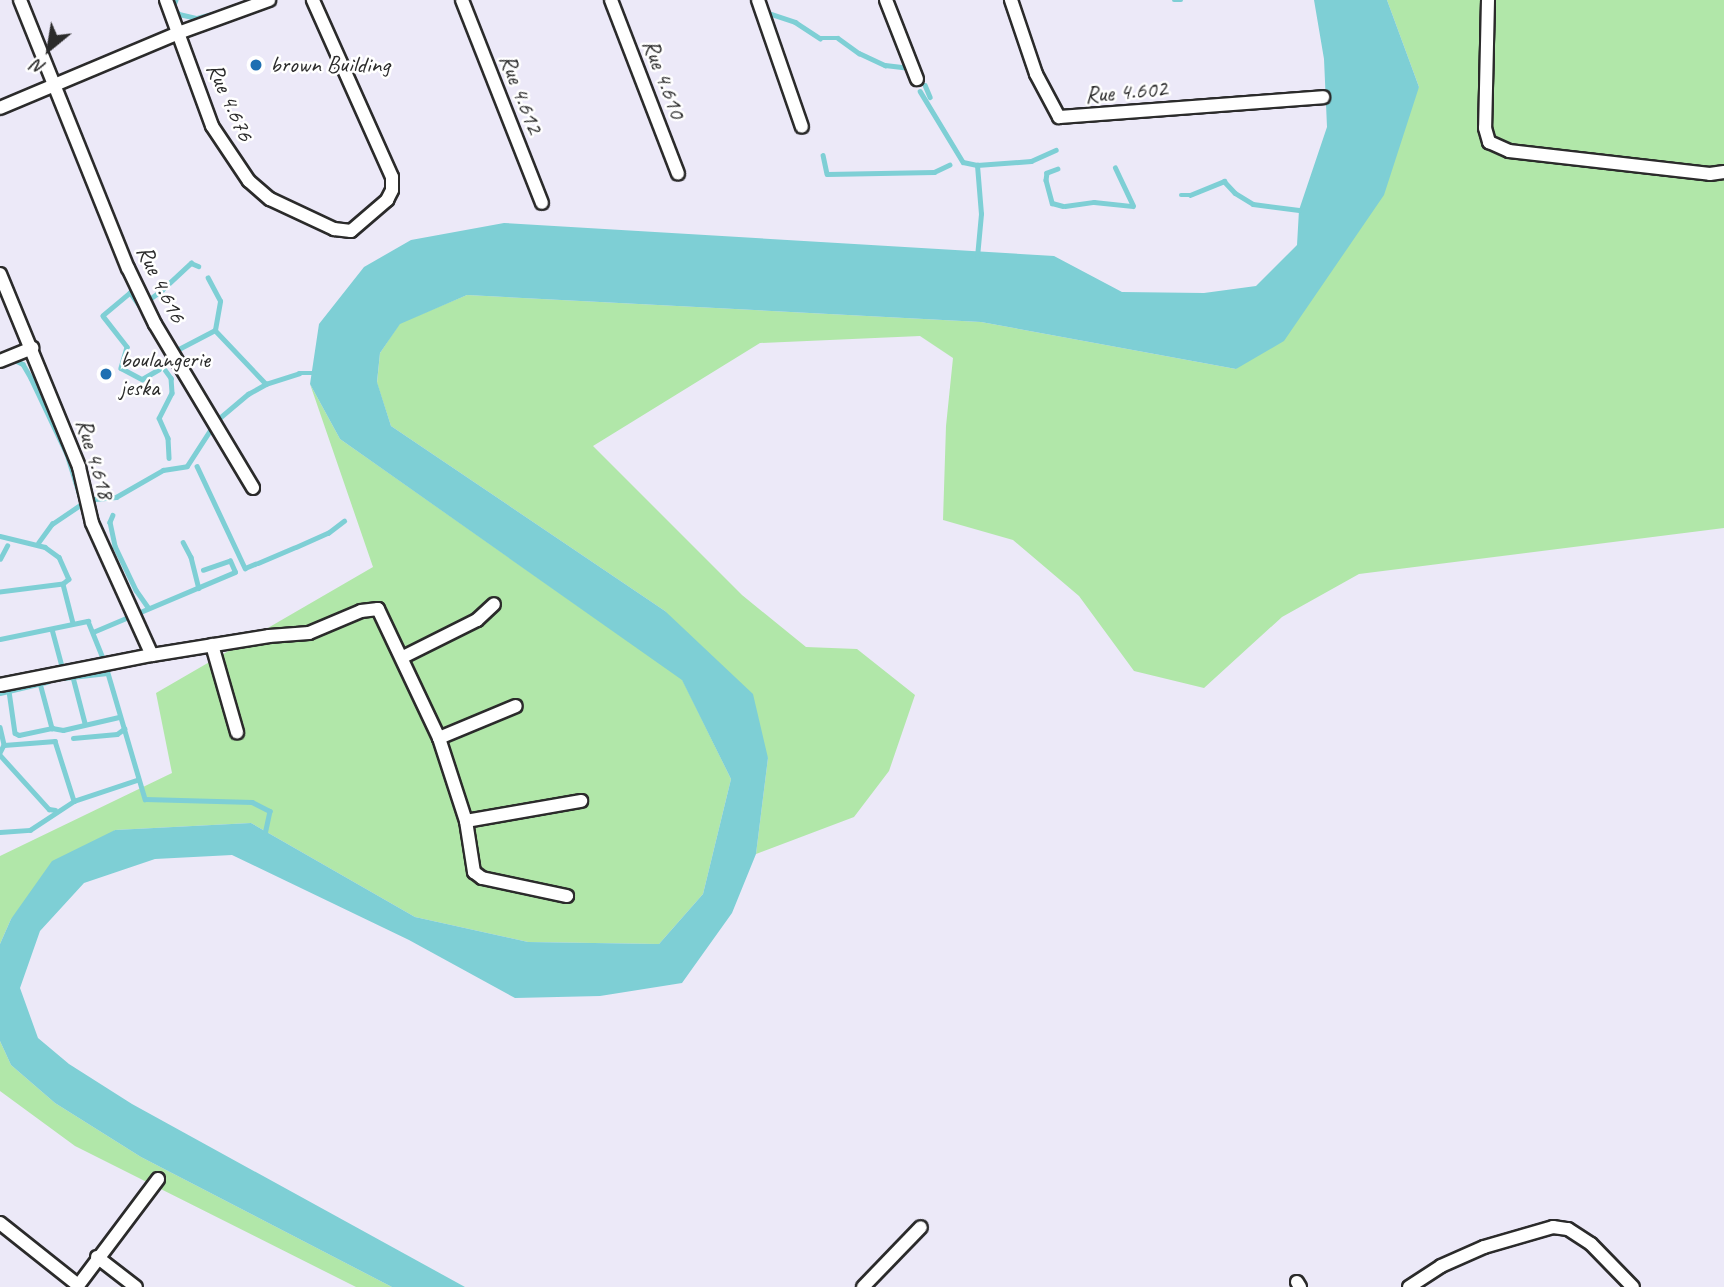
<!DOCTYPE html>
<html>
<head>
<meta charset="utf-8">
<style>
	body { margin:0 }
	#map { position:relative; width:1724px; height:1287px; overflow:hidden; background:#ece9f8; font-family:Caveat,sans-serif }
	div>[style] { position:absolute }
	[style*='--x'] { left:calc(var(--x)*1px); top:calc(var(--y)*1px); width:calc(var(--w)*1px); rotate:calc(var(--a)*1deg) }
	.green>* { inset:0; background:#b1e7a9 }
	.water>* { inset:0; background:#7ecfd5 }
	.stream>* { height:4.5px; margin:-2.25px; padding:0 2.25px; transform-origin:2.25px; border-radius:2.25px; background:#7ecfd5 }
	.roads { filter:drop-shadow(2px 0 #2b2b2b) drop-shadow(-2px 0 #2b2b2b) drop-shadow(0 2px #2b2b2b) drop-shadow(0 -2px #2b2b2b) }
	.minor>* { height:12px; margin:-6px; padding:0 6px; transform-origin:6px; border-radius:6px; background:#fff }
	.dots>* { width:19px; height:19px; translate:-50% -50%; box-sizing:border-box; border:4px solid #fff; border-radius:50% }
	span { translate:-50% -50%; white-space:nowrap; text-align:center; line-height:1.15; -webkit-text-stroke:5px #fff; paint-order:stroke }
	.poi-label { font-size:24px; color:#2b2b2b }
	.left { translate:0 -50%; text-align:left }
	.street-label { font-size:24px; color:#2b2b2b }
	.north { position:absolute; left:14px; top:14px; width:70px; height:70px; -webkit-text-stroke:5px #fff; paint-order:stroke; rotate:210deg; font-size:19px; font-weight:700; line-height:28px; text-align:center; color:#2b2b2b }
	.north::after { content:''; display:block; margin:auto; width:24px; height:32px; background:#2b2b2b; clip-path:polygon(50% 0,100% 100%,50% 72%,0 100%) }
</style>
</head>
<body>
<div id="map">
	<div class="green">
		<i style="clip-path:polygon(1387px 0,1724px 0,1724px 528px,1359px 574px,1282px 617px,1204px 688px,1134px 671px,1079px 596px,1013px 540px,943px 520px,946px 426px,953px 358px,920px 336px,760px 343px,593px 446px,742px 595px,806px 647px,857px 649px,915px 695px,889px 771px,854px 817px,756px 854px,768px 758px,665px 611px,391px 426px,377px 383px,380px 353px,400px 323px,467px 295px,981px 322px,1236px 369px,1419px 87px)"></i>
		<i style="clip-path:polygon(310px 384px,340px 439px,682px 679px,731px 779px,703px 894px,659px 944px,528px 942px,415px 917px,251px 823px,115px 830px,11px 919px,0 944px,0 856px,172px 773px,156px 693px,373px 567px)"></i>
		<i style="clip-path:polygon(0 1041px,11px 1065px,55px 1103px,141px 1157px,392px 1287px,356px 1287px,75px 1146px,0 1091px)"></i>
	</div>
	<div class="water">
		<i style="clip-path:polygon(1314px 0,1387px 0,1419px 87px,1384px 195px,1284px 341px,1236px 369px,981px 322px,467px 295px,400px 324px,380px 353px,377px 382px,391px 426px,665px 611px,753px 694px,768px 758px,756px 854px,732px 913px,682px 983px,600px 996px,515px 998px,409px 940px,232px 855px,155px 859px,84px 883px,40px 931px,20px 988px,38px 1038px,69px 1064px,132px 1104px,465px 1287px,392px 1287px,141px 1157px,55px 1103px,11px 1065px,0 1041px,0 944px,11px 919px,52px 861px,115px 830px,251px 823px,415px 917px,528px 942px,659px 944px,703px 894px,731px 779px,682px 680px,340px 439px,310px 384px,319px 324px,364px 267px,411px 240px,504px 223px,1054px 256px,1122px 292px,1204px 293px,1256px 286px,1297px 245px,1299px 210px,1327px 127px,1324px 59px)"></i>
	</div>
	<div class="stream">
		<i style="--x:176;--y:0;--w:8;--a:113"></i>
		<i style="--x:173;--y:7;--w:9;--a:49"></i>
		<i style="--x:179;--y:14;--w:18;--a:13"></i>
		<i style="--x:197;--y:18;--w:23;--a:-15"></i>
		<i style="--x:1174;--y:0;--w:7;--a:0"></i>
		<i style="--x:765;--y:12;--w:32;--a:18"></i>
		<i style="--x:795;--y:22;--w:30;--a:33"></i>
		<i style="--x:820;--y:38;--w:18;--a:0"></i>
		<i style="--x:838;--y:38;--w:26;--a:36"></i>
		<i style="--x:859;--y:53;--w:29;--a:25"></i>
		<i style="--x:885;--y:65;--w:25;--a:7"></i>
		<i style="--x:925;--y:85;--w:13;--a:67"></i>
		<i style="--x:920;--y:91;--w:83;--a:58.8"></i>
		<i style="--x:963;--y:162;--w:14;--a:12"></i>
		<i style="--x:977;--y:165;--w:54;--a:-4.2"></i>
		<i style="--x:1031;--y:161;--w:27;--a:-24"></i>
		<i style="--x:823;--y:155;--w:19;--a:78"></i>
		<i style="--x:827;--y:174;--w:107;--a:-1.1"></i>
		<i style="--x:934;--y:172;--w:17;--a:-25"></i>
		<i style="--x:1058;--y:169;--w:12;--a:160"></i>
		<i style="--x:1047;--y:173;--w:7;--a:98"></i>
		<i style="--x:1046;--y:180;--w:24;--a:75"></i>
		<i style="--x:1052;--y:203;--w:11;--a:15"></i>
		<i style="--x:1181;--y:195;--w:9;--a:0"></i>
		<i style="--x:1190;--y:195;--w:37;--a:-22"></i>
		<i style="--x:1224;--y:181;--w:16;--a:47"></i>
		<i style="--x:1235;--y:193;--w:21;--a:31"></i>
		<i style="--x:1253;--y:204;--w:46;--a:7.4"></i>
		<i style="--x:1065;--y:206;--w:29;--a:-8"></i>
		<i style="--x:1094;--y:202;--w:39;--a:6"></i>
		<i style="--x:1133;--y:206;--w:42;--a:-115.3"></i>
		<i style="--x:977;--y:257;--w:43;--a:-84.7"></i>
		<i style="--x:981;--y:214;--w:49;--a:-94.7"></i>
		<i style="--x:164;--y:288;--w:37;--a:-43"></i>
		<i style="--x:191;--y:263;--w:8;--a:23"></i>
		<i style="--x:151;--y:298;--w:14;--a:-36"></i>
		<i style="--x:142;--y:310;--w:21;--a:-125"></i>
		<i style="--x:130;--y:293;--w:35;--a:140"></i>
		<i style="--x:103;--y:316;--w:39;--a:52"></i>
		<i style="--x:127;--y:347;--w:22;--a:106"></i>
		<i style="--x:121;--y:368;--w:24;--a:28"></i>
		<i style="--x:142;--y:379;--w:24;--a:-30"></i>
		<i style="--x:163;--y:367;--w:14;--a:54"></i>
		<i style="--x:171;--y:378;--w:15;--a:86"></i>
		<i style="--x:172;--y:393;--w:28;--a:117"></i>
		<i style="--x:159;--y:418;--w:22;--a:66"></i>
		<i style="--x:168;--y:438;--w:20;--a:87"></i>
		<i style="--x:215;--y:330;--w:74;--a:46.6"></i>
		<i style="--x:173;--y:352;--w:47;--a:-27.6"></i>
		<i style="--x:215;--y:330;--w:29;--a:-80"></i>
		<i style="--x:220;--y:301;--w:26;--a:-118"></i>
		<i style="--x:13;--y:359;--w:11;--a:27"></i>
		<i style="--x:23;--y:364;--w:16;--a:60"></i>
		<i style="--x:31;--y:378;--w:84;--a:64.7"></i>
		<i style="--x:67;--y:454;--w:44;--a:72.8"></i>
		<i style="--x:197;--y:466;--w:113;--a:64.8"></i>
		<i style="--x:245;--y:568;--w:11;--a:-22"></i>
		<i style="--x:113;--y:515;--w:8;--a:113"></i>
		<i style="--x:110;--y:522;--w:25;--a:78"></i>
		<i style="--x:115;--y:546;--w:49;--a:64.5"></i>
		<i style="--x:136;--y:590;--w:21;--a:55"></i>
		<i style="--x:0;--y:536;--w:46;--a:13.7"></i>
		<i style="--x:45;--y:547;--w:17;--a:36"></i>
		<i style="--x:59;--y:557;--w:24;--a:66"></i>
		<i style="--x:69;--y:579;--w:8;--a:140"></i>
		<i style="--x:63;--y:584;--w:64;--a:172.8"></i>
		<i style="--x:183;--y:542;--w:17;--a:62"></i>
		<i style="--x:191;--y:557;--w:32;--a:76"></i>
		<i style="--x:38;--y:543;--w:24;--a:-54"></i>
		<i style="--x:52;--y:524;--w:34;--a:-34"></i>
		<i style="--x:80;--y:505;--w:16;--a:-22"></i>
		<i style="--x:95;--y:499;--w:21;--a:-5"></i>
		<i style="--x:116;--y:497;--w:54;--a:-29.9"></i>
		<i style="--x:163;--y:470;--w:24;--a:-9"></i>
		<i style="--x:187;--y:466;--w:54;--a:-57.2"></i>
		<i style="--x:216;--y:421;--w:42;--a:-40.2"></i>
		<i style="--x:248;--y:394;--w:21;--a:-29"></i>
		<i style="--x:266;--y:384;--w:35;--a:-18"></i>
		<i style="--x:299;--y:373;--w:16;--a:0"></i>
		<i style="--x:296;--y:547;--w:35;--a:-24"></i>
		<i style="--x:328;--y:533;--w:20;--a:-37"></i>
		<i style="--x:0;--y:559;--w:15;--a:-62"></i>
		<i style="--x:258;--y:563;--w:39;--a:-23"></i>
		<i style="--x:63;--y:584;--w:40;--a:75.6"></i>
		<i style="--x:52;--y:629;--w:39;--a:75"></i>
		<i style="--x:93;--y:632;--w:154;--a:-22.9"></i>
		<i style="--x:235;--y:572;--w:12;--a:-114"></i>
		<i style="--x:230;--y:561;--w:28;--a:161"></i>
		<i style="--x:0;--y:639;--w:90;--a:-11.6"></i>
		<i style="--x:88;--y:621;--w:45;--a:68"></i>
		<i style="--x:105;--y:663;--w:142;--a:73.6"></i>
		<i style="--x:145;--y:799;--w:107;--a:1.6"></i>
		<i style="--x:252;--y:802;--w:20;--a:27"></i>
		<i style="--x:270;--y:811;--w:25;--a:102"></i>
		<i style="--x:73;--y:677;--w:48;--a:75.4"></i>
		<i style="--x:63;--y:678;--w:44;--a:-6.5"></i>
		<i style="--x:40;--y:683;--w:47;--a:75.1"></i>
		<i style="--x:9;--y:691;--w:42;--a:81.9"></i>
		<i style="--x:15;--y:733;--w:4;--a:27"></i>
		<i style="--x:19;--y:735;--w:34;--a:-12"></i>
		<i style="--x:52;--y:728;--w:11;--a:10"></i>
		<i style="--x:63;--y:730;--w:57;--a:-13.1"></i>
		<i style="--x:0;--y:693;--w:48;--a:-13.2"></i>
		<i style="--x:0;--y:727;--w:18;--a:77"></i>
		<i style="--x:4;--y:745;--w:9;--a:117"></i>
		<i style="--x:73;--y:738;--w:44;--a:-5.2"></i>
		<i style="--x:117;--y:734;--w:9;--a:-36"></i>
		<i style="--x:4;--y:745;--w:51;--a:-4.5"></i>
		<i style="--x:55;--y:741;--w:63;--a:72.4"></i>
		<i style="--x:0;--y:755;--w:73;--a:47.8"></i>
		<i style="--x:49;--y:809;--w:6;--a:9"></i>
		<i style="--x:0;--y:832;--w:30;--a:-4"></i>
		<i style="--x:30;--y:830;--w:53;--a:-33.4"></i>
		<i style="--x:74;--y:801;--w:66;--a:-18.4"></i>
	</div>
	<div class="roads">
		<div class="minor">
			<i style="--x:20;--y:0;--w:289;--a:68.1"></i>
			<i style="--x:128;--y:268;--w:62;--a:64.3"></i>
			<i style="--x:155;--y:324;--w:191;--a:59.1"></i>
			<i style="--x:166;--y:0;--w:134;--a:69.9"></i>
			<i style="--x:212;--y:126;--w:66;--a:56.1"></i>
			<i style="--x:249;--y:181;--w:28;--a:41"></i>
			<i style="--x:270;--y:199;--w:71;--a:25.1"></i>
			<i style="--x:334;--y:229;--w:17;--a:7"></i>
			<i style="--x:351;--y:231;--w:48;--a:-40.7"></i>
			<i style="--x:387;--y:200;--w:11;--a:-63"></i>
			<i style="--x:392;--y:190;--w:13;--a:-90"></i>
			<i style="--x:392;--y:177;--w:194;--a:-114.1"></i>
			<i style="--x:462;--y:0;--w:218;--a:68.5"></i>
			<i style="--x:611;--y:0;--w:186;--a:68.9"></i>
			<i style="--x:758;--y:0;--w:134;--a:70.9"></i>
			<i style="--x:886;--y:0;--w:85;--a:68.6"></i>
			<i style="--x:1011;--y:0;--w:78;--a:71.3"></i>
			<i style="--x:1036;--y:74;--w:49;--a:61.9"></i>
			<i style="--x:1059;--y:117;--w:265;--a:-4.3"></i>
			<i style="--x:1488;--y:0;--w:128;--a:91.3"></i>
			<i style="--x:1485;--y:128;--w:15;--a:74"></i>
			<i style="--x:1489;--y:142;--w:22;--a:24"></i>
			<i style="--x:1509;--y:151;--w:202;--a:6.5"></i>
			<i style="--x:1710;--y:174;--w:14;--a:-8"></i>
			<i style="--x:0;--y:108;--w:193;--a:-22.8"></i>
			<i style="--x:178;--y:33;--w:97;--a:-19.9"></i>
			<i style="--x:0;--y:274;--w:209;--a:67.7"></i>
			<i style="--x:79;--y:467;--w:57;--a:76.9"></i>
			<i style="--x:92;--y:523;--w:145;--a:65.6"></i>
			<i style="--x:0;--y:361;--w:35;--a:-22"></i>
			<i style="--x:212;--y:645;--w:91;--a:74"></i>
			<i style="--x:403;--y:657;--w:83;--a:-26.6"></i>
			<i style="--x:477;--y:620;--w:23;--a:-43"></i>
			<i style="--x:0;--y:685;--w:155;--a:-11.2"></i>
			<i style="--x:152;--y:655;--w:119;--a:-9.2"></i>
			<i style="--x:269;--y:636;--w:40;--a:-4.3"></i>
			<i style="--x:309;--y:633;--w:56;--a:-22.9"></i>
			<i style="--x:361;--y:611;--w:17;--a:-7"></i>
			<i style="--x:378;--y:609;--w:143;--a:64.7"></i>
			<i style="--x:439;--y:738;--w:87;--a:72"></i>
			<i style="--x:466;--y:821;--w:52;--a:81.1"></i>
			<i style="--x:474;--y:872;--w:10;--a:37"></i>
			<i style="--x:482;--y:878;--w:87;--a:12"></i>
			<i style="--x:439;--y:738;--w:83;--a:-22.6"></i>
			<i style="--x:466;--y:821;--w:117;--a:-9.9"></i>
			<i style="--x:0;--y:1223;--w:100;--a:38.5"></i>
			<i style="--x:97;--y:1257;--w:49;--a:37.6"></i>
			<i style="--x:1297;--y:1282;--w:6;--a:59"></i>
			<i style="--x:77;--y:1287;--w:135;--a:-53.1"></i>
			<i style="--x:863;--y:1287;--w:83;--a:-46"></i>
			<i style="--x:1409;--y:1287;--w:38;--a:-33"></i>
			<i style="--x:1441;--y:1266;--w:47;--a:-23.8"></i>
			<i style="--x:1484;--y:1247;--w:72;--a:-16.2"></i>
			<i style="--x:1553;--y:1227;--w:15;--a:8"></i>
			<i style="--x:1568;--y:1229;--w:27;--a:33"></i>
			<i style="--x:1591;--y:1244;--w:60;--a:45.7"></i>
		</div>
	</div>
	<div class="dots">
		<i style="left:256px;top:65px;background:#1f6fb2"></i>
		<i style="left:106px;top:374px;background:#1f6fb2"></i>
	</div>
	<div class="poi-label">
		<span class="left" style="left:270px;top:65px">brown Building</span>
		<span class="left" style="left:120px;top:374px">boulangerie<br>jeska</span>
	</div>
	<div class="street-label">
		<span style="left:664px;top:79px;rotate:69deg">Rue 4.610</span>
		<span style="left:1126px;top:92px;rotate:-5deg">Rue 4.602</span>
		<span style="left:521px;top:94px;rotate:69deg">Rue 4.612</span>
		<span style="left:230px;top:102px;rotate:66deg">Rue 4.676</span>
		<span style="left:161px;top:284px;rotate:64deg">Rue 4.616</span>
		<span style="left:95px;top:459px;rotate:73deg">Rue 4.618</span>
	</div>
	<div class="north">N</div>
</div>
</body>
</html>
